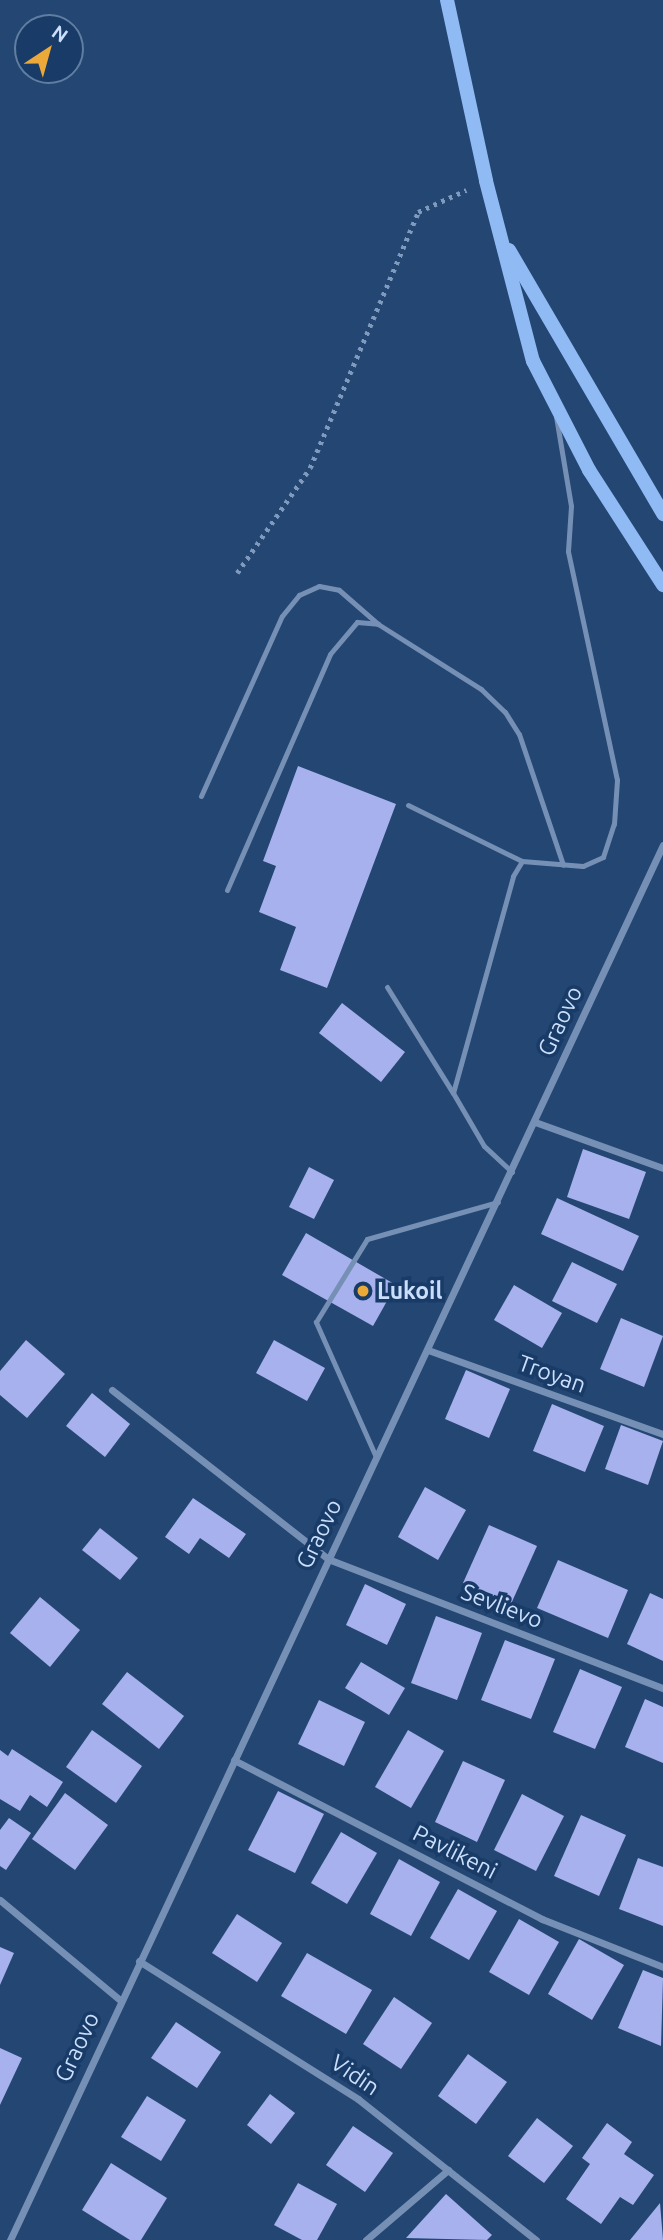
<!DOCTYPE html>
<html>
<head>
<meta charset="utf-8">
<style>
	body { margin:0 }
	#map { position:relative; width:663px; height:2240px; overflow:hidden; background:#244673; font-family:Ubuntu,sans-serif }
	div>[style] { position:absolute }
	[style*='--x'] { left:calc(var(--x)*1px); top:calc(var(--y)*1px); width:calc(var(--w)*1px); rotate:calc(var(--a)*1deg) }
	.building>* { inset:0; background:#a7b1ed }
	.path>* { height:4.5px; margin-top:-2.25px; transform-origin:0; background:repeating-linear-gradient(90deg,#7f9abd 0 3.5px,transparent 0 8.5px) }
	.lane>* { height:5px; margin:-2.5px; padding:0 2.5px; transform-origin:2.5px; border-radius:2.5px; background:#7690b5 }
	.street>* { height:7px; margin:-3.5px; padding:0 3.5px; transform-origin:3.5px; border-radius:3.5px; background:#7690b5 }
	.secondary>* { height:14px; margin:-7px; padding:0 7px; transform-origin:7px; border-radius:7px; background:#90baf3 }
	.dots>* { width:19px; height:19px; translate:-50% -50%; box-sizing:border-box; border:4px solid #193b67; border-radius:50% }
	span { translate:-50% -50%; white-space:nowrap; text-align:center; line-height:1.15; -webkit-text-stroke:7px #193b67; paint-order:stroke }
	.street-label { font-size:23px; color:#cbdffb }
	.poi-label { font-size:23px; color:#cbdffb; font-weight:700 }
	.left { translate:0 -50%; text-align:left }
	.north { position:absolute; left:14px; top:14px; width:70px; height:70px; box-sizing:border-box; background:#193b67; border:2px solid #607da2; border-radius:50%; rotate:36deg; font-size:19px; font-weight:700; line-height:28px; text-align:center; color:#cbdffb }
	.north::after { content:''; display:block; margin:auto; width:24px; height:32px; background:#eba939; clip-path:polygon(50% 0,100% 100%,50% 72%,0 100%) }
</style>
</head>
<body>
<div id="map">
	<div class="building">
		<i style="clip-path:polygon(298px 766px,396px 804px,327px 988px,280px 970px,296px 927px,259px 912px,276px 866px,263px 861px)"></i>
		<i style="clip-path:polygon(342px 1003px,405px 1052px,381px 1082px,319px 1033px)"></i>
		<i style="clip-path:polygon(583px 1149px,646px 1172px,629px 1219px,567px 1197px)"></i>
		<i style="clip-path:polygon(309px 1167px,334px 1180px,314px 1219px,289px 1207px)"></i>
		<i style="clip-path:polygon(557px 1198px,639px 1236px,623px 1271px,541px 1234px)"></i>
		<i style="clip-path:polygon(306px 1233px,396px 1285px,373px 1326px,282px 1275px)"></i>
		<i style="clip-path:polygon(572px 1262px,617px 1284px,597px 1323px,552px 1301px)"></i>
		<i style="clip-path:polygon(514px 1285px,562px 1313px,542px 1348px,494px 1320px)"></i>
		<i style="clip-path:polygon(621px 1318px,663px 1336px,644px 1387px,600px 1369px)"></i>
		<i style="clip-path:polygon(26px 1340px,65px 1374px,27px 1418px,0 1395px,0 1371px)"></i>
		<i style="clip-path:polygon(274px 1340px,325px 1368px,307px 1401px,256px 1373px)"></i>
		<i style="clip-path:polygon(466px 1370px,510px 1389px,489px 1438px,445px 1419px)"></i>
		<i style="clip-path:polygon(92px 1393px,130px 1424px,105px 1457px,66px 1426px)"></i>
		<i style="clip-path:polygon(552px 1404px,604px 1426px,585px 1472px,533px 1451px)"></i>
		<i style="clip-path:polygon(621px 1425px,663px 1441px,648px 1485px,605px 1469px)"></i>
		<i style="clip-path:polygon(425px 1487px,466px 1510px,438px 1560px,398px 1537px)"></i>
		<i style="clip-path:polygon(193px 1498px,246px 1534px,229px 1558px,200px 1538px,189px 1554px,165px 1537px)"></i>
		<i style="clip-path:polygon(489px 1525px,537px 1546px,511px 1604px,463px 1583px)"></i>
		<i style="clip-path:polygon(100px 1528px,138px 1558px,120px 1580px,82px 1550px)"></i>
		<i style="clip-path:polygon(558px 1560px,628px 1590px,608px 1638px,537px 1608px)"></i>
		<i style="clip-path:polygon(365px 1584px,406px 1604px,387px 1645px,346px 1625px)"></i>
		<i style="clip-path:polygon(650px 1593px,663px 1599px,663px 1661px,627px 1644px)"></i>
		<i style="clip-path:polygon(40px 1597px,80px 1630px,50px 1667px,10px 1633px)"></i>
		<i style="clip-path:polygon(436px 1616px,482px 1633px,457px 1700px,411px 1683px)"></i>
		<i style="clip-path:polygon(505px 1640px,555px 1659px,531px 1719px,481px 1700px)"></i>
		<i style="clip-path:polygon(361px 1662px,405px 1688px,389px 1715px,345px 1688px)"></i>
		<i style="clip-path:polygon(580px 1669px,622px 1687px,595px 1749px,553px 1732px)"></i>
		<i style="clip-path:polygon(127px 1672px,184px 1716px,159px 1749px,102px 1704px)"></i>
		<i style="clip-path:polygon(645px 1699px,663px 1707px,663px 1763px,625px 1747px)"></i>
		<i style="clip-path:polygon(319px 1700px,365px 1722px,344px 1766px,298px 1744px)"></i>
		<i style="clip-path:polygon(92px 1730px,142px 1766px,116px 1803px,66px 1767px)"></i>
		<i style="clip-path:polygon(408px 1730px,444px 1751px,411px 1808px,375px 1787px)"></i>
		<i style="clip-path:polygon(12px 1749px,63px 1782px,47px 1807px,30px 1795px,20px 1811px,0 1799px,0 1750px,8px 1756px)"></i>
		<i style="clip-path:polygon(463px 1761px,505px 1780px,477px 1842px,435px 1822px)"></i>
		<i style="clip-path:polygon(278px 1791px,324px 1814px,295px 1873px,248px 1850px)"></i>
		<i style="clip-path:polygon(65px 1793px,108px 1825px,75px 1870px,32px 1839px)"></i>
		<i style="clip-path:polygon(522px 1794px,564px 1816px,536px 1871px,494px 1850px)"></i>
		<i style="clip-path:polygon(581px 1815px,626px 1835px,599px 1896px,554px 1876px)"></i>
		<i style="clip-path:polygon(9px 1818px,31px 1833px,6px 1870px,0 1866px,0 1830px)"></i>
		<i style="clip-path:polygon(341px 1832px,377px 1853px,347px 1904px,311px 1883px)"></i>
		<i style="clip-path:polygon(638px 1858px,663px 1867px,663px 1926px,619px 1909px)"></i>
		<i style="clip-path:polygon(399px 1859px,440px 1882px,411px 1936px,370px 1914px)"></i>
		<i style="clip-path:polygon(458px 1889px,497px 1911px,469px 1960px,430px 1938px)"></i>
		<i style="clip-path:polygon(237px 1914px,282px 1943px,257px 1982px,212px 1953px)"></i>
		<i style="clip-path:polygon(519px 1919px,559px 1942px,529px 1995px,489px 1972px)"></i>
		<i style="clip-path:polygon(579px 1939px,624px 1965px,592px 2020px,548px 1994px)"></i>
		<i style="clip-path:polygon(0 1947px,14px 1953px,0 1985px)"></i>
		<i style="clip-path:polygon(307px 1953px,372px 1990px,346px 2034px,281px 1996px)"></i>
		<i style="clip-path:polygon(643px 1970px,663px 1978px,661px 2046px,618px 2028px)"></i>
		<i style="clip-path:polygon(394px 1997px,432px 2023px,401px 2069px,363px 2044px)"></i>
		<i style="clip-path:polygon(176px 2022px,221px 2052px,197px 2088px,151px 2058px)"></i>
		<i style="clip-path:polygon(0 2048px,22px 2058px,0 2105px)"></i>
		<i style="clip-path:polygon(468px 2054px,507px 2082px,476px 2124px,438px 2096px)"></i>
		<i style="clip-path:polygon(270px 2094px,295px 2113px,271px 2144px,247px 2125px)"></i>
		<i style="clip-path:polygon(147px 2096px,186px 2120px,161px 2161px,121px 2137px)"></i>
		<i style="clip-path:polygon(537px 2118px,573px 2146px,544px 2183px,508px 2156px)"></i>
		<i style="clip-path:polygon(607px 2123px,632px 2142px,624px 2154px,654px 2175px,633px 2205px,620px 2197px,601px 2224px,566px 2199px,590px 2164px,582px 2158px)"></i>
		<i style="clip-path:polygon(353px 2126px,393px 2153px,365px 2192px,326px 2165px)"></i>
		<i style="clip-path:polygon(111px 2163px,167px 2198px,141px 2240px,130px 2240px,82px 2210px)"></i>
		<i style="clip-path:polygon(298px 2183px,337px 2204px,317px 2240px,302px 2240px,274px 2225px)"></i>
		<i style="clip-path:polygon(446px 2194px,492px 2235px,487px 2240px,406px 2238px)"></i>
		<i style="clip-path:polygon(660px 2203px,663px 2240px,630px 2240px)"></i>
	</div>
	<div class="path">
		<i style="--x:237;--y:573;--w:128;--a:-55.2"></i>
		<i style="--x:310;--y:468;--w:278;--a:-67.1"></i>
		<i style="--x:418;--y:212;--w:53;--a:-24.6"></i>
	</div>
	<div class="lane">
		<i style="--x:201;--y:796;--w:197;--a:-65.8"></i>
		<i style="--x:282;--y:616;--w:27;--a:-51"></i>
		<i style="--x:299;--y:595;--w:22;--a:-24"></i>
		<i style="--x:319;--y:586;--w:20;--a:11"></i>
		<i style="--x:339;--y:590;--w:52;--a:41.1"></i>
		<i style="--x:378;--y:624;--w:122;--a:32.3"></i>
		<i style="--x:481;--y:689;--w:33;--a:44"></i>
		<i style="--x:505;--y:712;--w:26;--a:58"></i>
		<i style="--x:519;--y:734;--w:138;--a:71.4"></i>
		<i style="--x:408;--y:805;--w:127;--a:26.2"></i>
		<i style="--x:227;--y:890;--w:257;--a:-66.4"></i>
		<i style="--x:330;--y:654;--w:42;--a:-49.8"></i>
		<i style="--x:357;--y:622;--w:21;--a:5"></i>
		<i style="--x:387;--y:987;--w:125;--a:58.1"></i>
		<i style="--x:512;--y:1172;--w:38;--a:-137"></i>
		<i style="--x:484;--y:1146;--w:61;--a:-120.3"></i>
		<i style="--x:453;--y:1093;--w:225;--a:-74.5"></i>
		<i style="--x:513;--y:876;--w:17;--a:-59"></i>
		<i style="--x:522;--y:861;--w:61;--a:4.7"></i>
		<i style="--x:583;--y:866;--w:22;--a:-24"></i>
		<i style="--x:603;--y:857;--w:35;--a:-72"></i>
		<i style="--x:614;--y:824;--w:44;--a:-86.1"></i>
		<i style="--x:617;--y:780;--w:234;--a:-102.1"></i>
		<i style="--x:568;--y:551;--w:45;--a:-86.2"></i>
		<i style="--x:571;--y:506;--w:91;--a:-99.5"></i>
		<i style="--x:376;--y:1457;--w:148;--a:-114"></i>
		<i style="--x:316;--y:1322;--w:97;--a:-58.4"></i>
		<i style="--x:367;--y:1239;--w:136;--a:-15.8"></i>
	</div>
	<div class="street">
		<i style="--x:535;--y:1122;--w:136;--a:19.8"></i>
		<i style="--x:428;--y:1350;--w:250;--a:19.7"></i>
		<i style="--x:112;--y:1390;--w:274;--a:38"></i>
		<i style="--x:328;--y:1559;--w:359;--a:21.1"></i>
		<i style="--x:234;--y:1760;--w:347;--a:27.3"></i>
		<i style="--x:542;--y:1919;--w:130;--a:21.6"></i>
		<i style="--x:0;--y:1900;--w:156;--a:39.8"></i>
		<i style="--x:139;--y:1961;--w:259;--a:32.2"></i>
		<i style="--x:358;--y:2099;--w:227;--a:38.4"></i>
		<i style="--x:10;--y:2240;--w:1540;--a:-64.92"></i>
		<i style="--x:366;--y:2240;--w:108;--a:-40.5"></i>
	</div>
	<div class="secondary">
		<i style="--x:447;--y:0;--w:185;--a:77.8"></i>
		<i style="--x:486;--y:181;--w:186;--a:75.4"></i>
		<i style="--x:533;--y:361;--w:123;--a:62.8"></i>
		<i style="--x:589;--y:470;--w:137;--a:57.2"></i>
		<i style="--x:509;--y:250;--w:306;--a:59.7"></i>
	</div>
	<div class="dots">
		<i style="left:363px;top:1291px;background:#eba939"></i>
	</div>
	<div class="street-label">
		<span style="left:560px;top:1021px;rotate:-65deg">Graovo</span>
		<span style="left:552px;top:1374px;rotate:20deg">Troyan</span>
		<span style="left:319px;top:1534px;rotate:-64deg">Graovo</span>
		<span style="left:502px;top:1606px;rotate:21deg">Sevlievo</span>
		<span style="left:455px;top:1852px;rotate:27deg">Pavlikeni</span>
		<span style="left:77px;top:2047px;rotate:-65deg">Graovo</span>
		<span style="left:355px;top:2075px;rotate:34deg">Vidin</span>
	</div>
	<div class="poi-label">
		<span class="left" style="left:377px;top:1291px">Lukoil</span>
	</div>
	<div class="north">N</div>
</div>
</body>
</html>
